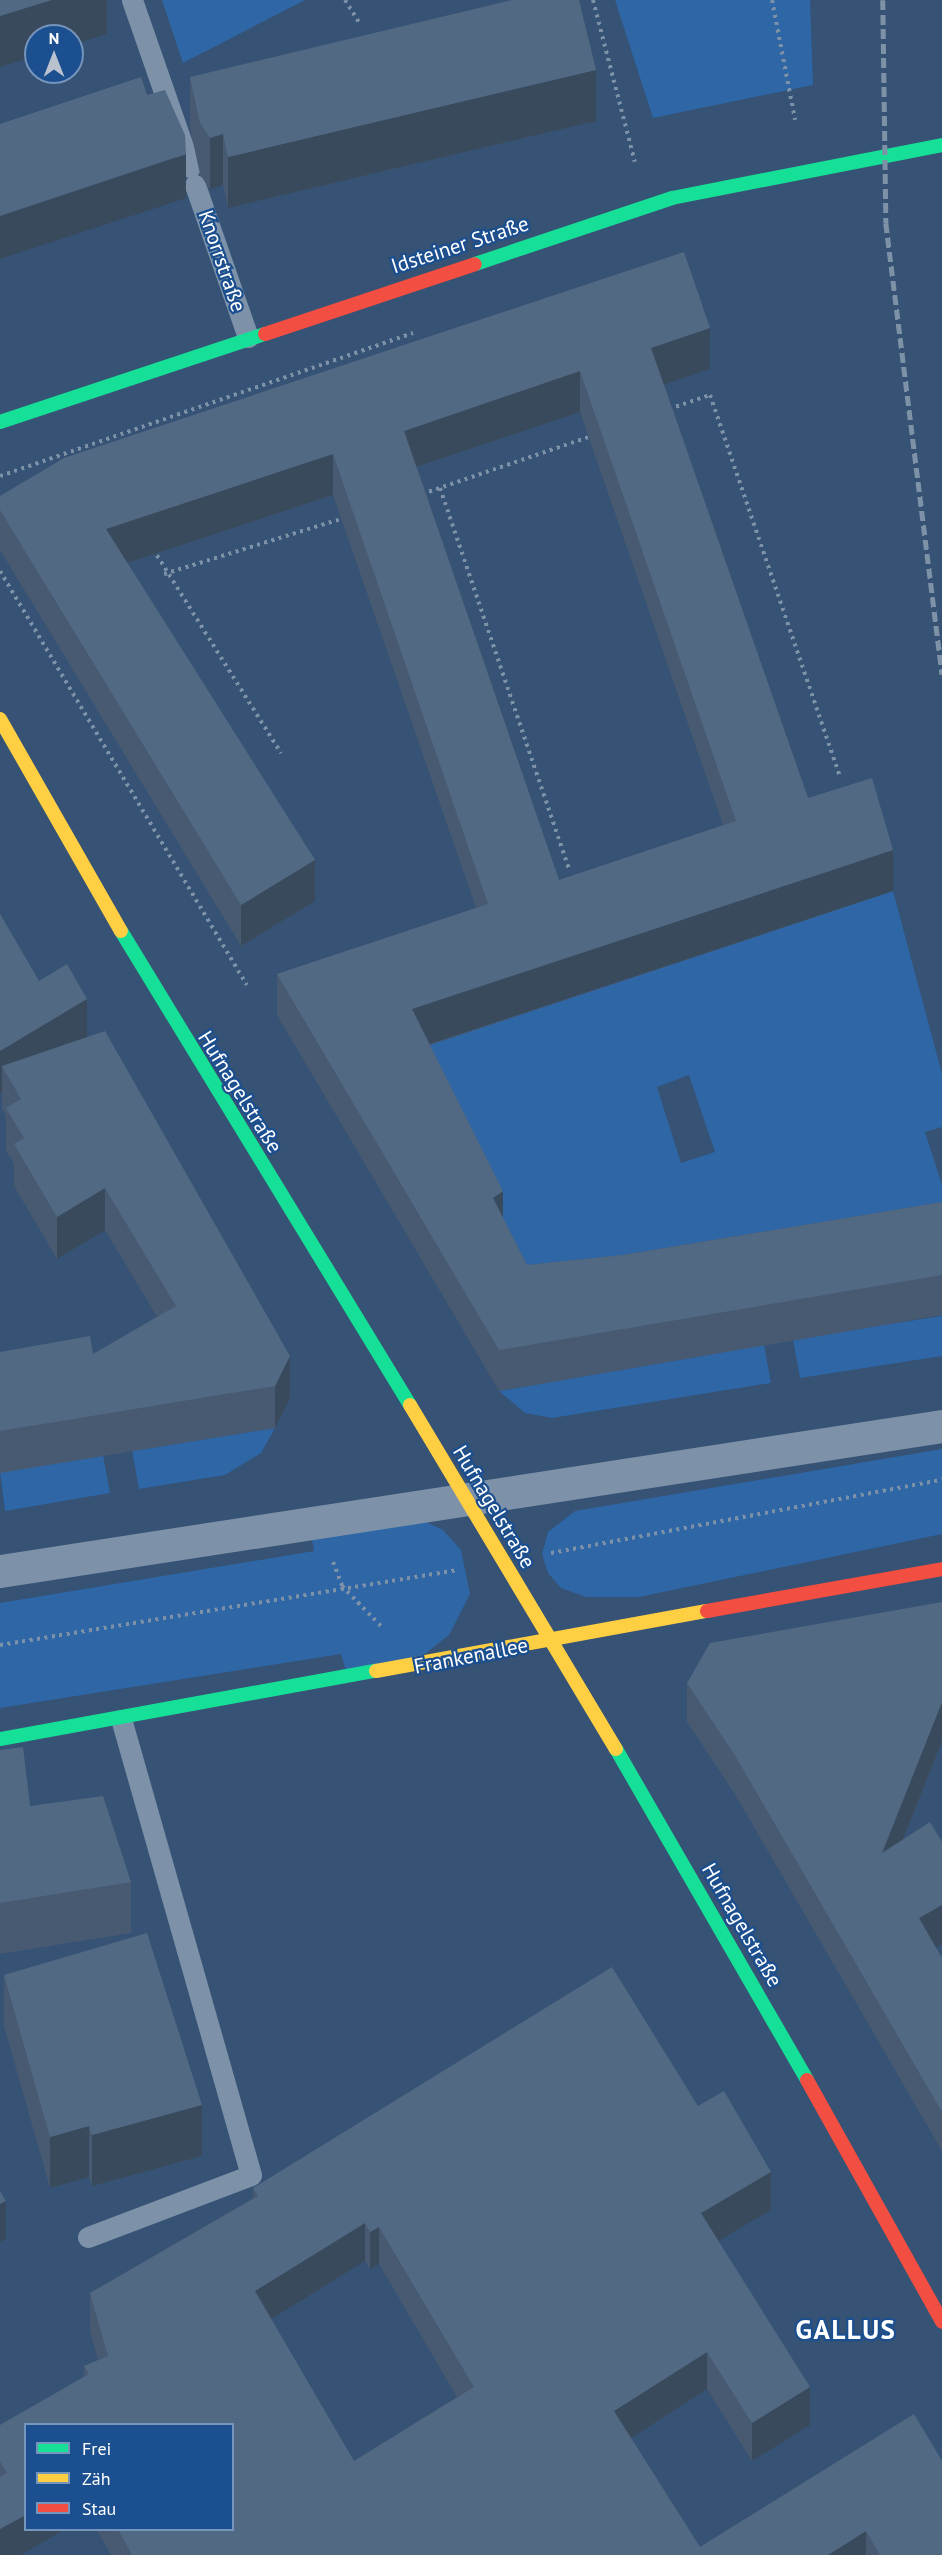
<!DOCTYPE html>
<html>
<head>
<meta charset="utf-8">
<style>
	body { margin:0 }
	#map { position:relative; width:942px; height:2555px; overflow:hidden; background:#365274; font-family:"PT Sans",sans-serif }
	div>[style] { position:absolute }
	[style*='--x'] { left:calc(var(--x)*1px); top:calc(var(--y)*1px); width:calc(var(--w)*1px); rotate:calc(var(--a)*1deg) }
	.green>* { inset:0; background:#2f66a5 }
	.path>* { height:4px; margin-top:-2px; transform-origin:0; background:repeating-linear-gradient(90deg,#7d92a8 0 3px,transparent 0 7.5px) }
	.lane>* { height:21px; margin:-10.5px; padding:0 10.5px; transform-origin:10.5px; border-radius:10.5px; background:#7d92a8 }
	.street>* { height:33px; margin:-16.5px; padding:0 16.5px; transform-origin:16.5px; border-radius:16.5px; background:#7d92a8 }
	.fast>* { height:14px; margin:-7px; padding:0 7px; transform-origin:7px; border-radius:7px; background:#16e098 }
	.slow>* { height:14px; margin:-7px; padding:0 7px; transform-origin:7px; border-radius:7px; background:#ffcf43 }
	.jam>* { height:14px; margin:-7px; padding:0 7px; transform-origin:7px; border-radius:7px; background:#f24e42 }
	.rail>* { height:4.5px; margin-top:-2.25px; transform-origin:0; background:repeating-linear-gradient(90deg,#7e92a7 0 10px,transparent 0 14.5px) }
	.wall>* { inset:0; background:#475a72 }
	.shaded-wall>* { inset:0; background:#394a5c }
	.building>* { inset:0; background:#526984 }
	span { translate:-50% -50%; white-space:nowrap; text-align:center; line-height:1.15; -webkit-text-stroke:4.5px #1b4f8f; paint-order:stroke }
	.street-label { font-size:21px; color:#fff }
	.district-label { font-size:27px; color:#fff; font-weight:700; letter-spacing:1.5px }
	.legend { position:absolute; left:24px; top:2423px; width:210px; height:108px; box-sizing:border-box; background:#1b4f8f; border:2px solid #7695bc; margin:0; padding:8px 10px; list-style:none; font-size:18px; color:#fff }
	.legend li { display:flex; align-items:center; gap:12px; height:30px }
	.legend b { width:30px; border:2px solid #7695bc }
	.north { position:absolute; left:24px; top:24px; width:60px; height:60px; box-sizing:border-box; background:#1b4f8f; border:2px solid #7695bc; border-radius:50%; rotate:0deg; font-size:16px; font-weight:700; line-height:24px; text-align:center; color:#fff }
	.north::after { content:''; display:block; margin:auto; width:21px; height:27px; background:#b9c2ce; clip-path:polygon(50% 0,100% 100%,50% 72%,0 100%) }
</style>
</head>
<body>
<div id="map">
	<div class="green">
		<i style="clip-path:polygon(162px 0,305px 0,183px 63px)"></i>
		<i style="clip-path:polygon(615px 0,810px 0,813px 85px,653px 118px)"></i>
		<i style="clip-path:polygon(evenodd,893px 891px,942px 1074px,942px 1127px,925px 1132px,942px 1185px,942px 1243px,527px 1306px,375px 1062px,893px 891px,689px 1075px,715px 1152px,681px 1163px,657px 1087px,689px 1075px)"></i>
		<i style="clip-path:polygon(942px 1316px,942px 1356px,800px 1378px,793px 1339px)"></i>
		<i style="clip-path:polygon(764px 1345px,771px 1383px,552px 1418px,525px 1413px,499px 1391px)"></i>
		<i style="clip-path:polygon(275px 1428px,261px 1453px,225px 1475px,139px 1489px,132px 1450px)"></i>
		<i style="clip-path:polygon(942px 1449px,942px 1534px,639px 1597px,586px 1597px,561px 1588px,548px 1573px,542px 1554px,548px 1532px,575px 1511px)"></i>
		<i style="clip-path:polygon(103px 1455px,110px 1493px,5px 1511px,0 1471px)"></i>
		<i style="clip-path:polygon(410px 1514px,443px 1530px,461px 1550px,470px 1594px,449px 1635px,421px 1657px,346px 1671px,341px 1654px,0 1708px,0 1603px,314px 1551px,311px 1532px)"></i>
	</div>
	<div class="path">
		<i style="--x:345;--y:0;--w:26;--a:58"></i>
		<i style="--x:593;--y:0;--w:167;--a:75.5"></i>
		<i style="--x:772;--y:0;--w:122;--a:79.1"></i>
		<i style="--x:669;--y:409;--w:43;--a:-18.9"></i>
		<i style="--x:710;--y:395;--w:403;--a:71.2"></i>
		<i style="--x:0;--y:476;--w:437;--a:-19.1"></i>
		<i style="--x:440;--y:488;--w:404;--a:71.3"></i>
		<i style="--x:422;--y:494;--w:179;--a:-18.9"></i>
		<i style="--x:153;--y:549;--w:241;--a:57.9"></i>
		<i style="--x:0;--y:571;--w:482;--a:59.2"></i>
		<i style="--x:164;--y:574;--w:189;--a:-17.3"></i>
		<i style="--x:551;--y:1553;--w:398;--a:-10.6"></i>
		<i style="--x:333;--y:1562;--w:26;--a:69"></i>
		<i style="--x:342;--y:1586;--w:57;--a:45.7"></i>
		<i style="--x:0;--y:1645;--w:464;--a:-9.3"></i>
	</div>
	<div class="lane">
		<i style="--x:132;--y:0;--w:177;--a:70.8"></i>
		<i style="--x:195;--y:185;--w:161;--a:70.8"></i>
		<i style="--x:88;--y:2237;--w:174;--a:-20.8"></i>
		<i style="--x:251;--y:2175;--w:473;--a:-105.9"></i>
	</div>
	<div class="street">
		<i style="--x:0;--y:1571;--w:953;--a:-8.75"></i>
	</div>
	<div class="fast">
		<i style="--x:475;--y:264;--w:208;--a:-18.5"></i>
		<i style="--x:672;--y:198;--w:275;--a:-11.1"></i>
		<i style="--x:0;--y:422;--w:279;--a:-18.4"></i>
		<i style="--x:121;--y:931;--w:555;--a:58.63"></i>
		<i style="--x:0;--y:1739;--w:382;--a:-10.3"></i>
		<i style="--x:616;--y:1749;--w:382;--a:60"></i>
	</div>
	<div class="slow">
		<i style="--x:0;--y:719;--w:244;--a:60.3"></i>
		<i style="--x:410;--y:1405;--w:401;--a:59.1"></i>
		<i style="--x:376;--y:1671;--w:336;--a:-10.3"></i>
	</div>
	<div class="jam">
		<i style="--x:265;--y:334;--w:221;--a:-18.4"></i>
		<i style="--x:707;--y:1611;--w:239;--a:-10.1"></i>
		<i style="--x:807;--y:2080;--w:277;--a:60.8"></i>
	</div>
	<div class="rail">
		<i style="--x:883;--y:0;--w:223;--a:89.2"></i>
		<i style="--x:886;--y:223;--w:455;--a:82.9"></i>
	</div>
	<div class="wall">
		<i style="clip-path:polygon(190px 77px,596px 121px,228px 208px,223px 185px,210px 190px,200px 174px,190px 128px)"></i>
		<i style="clip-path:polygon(evenodd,684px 252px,710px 369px,664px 384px,808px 798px,893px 891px,430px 1045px,503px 1218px,527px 1265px,623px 1255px,942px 1202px,942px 1315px,499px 1391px,277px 1015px,277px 974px,476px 908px,333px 495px,128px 563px,315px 901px,241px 946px,0 550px,0 496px,684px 252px,580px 412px,723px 825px,559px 880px,417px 467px,580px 412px)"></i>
		<i style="clip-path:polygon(0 914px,39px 981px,87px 1037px,290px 1398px,275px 1428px,0 1473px,0 1352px,93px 1354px,157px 1317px,105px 1230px,57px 1259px,14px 1186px,14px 1164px,6px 1150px,6px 1116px,2px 1108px,2px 1092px,0 1093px)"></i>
		<i style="clip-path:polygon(942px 1602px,942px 1741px,903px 1840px,942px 1842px,942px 1944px,936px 1947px,942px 1958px,942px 2151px,736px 1796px,687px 1722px,687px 1683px)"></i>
		<i style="clip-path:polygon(0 1750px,30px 1806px,131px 1882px,131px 1933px,0 1954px)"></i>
		<i style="clip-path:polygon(4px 1975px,202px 2156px,92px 2186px,89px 2177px,50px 2188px,4px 2026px)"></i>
		<i style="clip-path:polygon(evenodd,698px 2106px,771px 2210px,718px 2240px,810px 2425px,752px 2461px,707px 2389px,631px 2438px,700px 2547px,914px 2414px,942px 2555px,111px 2555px,96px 2529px,232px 2529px,26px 2424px,0 2555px,0 2425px,84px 2377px,84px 2366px,98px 2360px,90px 2331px,90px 2293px,253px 2198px,253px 2188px,698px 2106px,365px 2261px,370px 2269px,379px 2264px,457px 2397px,354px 2461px,271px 2319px,365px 2261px)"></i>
	</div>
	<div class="shaded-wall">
		<i style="clip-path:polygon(52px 0,107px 0,107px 34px,72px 45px,72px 36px,36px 36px,36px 56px,0 67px,0 16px)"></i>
		<i style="clip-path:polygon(596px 70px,596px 121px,228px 208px,228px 157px)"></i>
		<i style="clip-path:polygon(223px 134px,223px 185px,210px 190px,210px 138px)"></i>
		<i style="clip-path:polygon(186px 154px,186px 198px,0 259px,0 216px)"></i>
		<i style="clip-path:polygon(710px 328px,710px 369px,651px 389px,651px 348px)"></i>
		<i style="clip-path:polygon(580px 371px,580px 412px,404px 471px,404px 431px)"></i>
		<i style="clip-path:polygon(333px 454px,333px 495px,106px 570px,106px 529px)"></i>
		<i style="clip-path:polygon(893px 850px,893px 891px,412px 1050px,412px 1009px)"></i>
		<i style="clip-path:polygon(315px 860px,315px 901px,241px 946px,241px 905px)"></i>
		<i style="clip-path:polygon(87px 999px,87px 1040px,2px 1066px,2px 1092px,0 1093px,0 1051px)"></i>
		<i style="clip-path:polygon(105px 1188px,105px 1230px,57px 1259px,57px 1217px)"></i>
		<i style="clip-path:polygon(503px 1191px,503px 1232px,493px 1198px)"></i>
		<i style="clip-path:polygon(290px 1356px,290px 1398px,275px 1428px,275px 1386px)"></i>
		<i style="clip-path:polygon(942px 1702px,942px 1741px,882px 1892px,882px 1853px)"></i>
		<i style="clip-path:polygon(942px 1905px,942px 1944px,919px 1957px,919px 1918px)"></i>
		<i style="clip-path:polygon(202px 2105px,202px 2156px,92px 2186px,92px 2135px)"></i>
		<i style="clip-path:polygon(89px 2126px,89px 2177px,50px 2188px,50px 2137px)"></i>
		<i style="clip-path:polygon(771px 2172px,771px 2210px,701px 2251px,701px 2213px)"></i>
		<i style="clip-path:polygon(6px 2201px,6px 2239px,0 2242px,0 2204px)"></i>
		<i style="clip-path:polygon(365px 2223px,365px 2261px,255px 2329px,255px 2291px)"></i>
		<i style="clip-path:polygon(379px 2227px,379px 2264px,370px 2269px,370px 2232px)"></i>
		<i style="clip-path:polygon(707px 2352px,707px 2389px,614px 2449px,614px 2411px)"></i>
		<i style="clip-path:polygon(810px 2387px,810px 2425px,752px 2461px,752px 2423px)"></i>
		<i style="clip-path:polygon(26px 2515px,26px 2529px,65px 2529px,21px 2555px,0 2555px,0 2529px)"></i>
		<i style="clip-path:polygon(866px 2531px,866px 2555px,828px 2555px)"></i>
	</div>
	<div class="building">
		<i style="clip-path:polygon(0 0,52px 0,0 16px)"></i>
		<i style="clip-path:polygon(512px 0,579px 0,596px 70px,228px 157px,223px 134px,210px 138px,200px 123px,190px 77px)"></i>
		<i style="clip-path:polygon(141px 77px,147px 95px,165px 90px,185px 135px,186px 154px,0 216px,0 124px)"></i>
		<i style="clip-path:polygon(evenodd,684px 252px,710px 328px,651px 348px,808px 798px,872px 778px,893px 850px,412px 1009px,503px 1191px,493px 1198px,527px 1265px,623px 1255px,942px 1202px,942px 1275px,499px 1350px,277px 974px,488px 904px,333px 454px,106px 529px,315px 860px,241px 905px,0 510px,0 496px,64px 458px,684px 252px,580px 371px,736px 821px,559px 880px,404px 431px,580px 371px)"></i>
		<i style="clip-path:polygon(0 914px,39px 981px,67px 964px,87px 999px,0 1051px)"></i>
		<i style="clip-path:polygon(105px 1031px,290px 1356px,275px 1386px,0 1431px,0 1352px,90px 1336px,93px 1354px,176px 1306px,105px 1188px,57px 1217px,14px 1144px,24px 1138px,6px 1108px,21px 1099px,2px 1066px)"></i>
		<i style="clip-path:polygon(942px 1602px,942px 1702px,882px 1853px,930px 1822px,942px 1842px,942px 1905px,919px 1918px,942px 1958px,942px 2112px,736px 1757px,687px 1683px,710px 1643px)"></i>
		<i style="clip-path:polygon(23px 1747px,30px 1806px,103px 1796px,131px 1882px,0 1903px,0 1750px)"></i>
		<i style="clip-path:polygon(147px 1933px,202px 2105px,92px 2135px,89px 2126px,50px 2137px,4px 1975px)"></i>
		<i style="clip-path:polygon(evenodd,612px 1967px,698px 2106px,724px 2091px,771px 2172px,701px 2213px,810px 2387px,752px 2423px,707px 2352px,614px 2411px,700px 2547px,914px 2414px,942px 2461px,942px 2555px,880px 2555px,866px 2531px,828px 2555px,132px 2555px,118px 2529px,232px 2529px,232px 2424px,26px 2424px,26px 2515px,0 2529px,0 2477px,7px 2473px,0 2461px,0 2425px,89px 2374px,84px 2366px,108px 2356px,90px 2293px,258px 2196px,253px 2188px,612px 1967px,365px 2223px,370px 2232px,379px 2227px,474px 2387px,354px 2461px,255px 2291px,365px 2223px)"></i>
		<i style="clip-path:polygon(0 2191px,6px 2201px,0 2204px)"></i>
	</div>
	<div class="street-label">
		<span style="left:460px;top:245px;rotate:-18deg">Idsteiner Straße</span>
		<span style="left:222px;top:261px;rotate:71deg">Knorrstraße</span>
		<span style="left:240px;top:1092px;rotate:58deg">Hufnagelstraße</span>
		<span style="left:494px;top:1507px;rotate:59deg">Hufnagelstraße</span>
		<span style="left:471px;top:1656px;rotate:-11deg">Frankenallee</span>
		<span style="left:742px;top:1925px;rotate:60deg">Hufnagelstraße</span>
	</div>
	<div class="district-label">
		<span style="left:846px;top:2330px">GALLUS</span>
	</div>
	<ul class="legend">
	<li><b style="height:8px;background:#16e098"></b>Frei</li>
	<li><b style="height:8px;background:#ffcf43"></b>Zäh</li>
	<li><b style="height:8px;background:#f24e42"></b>Stau</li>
	</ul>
	<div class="north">N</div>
</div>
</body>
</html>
